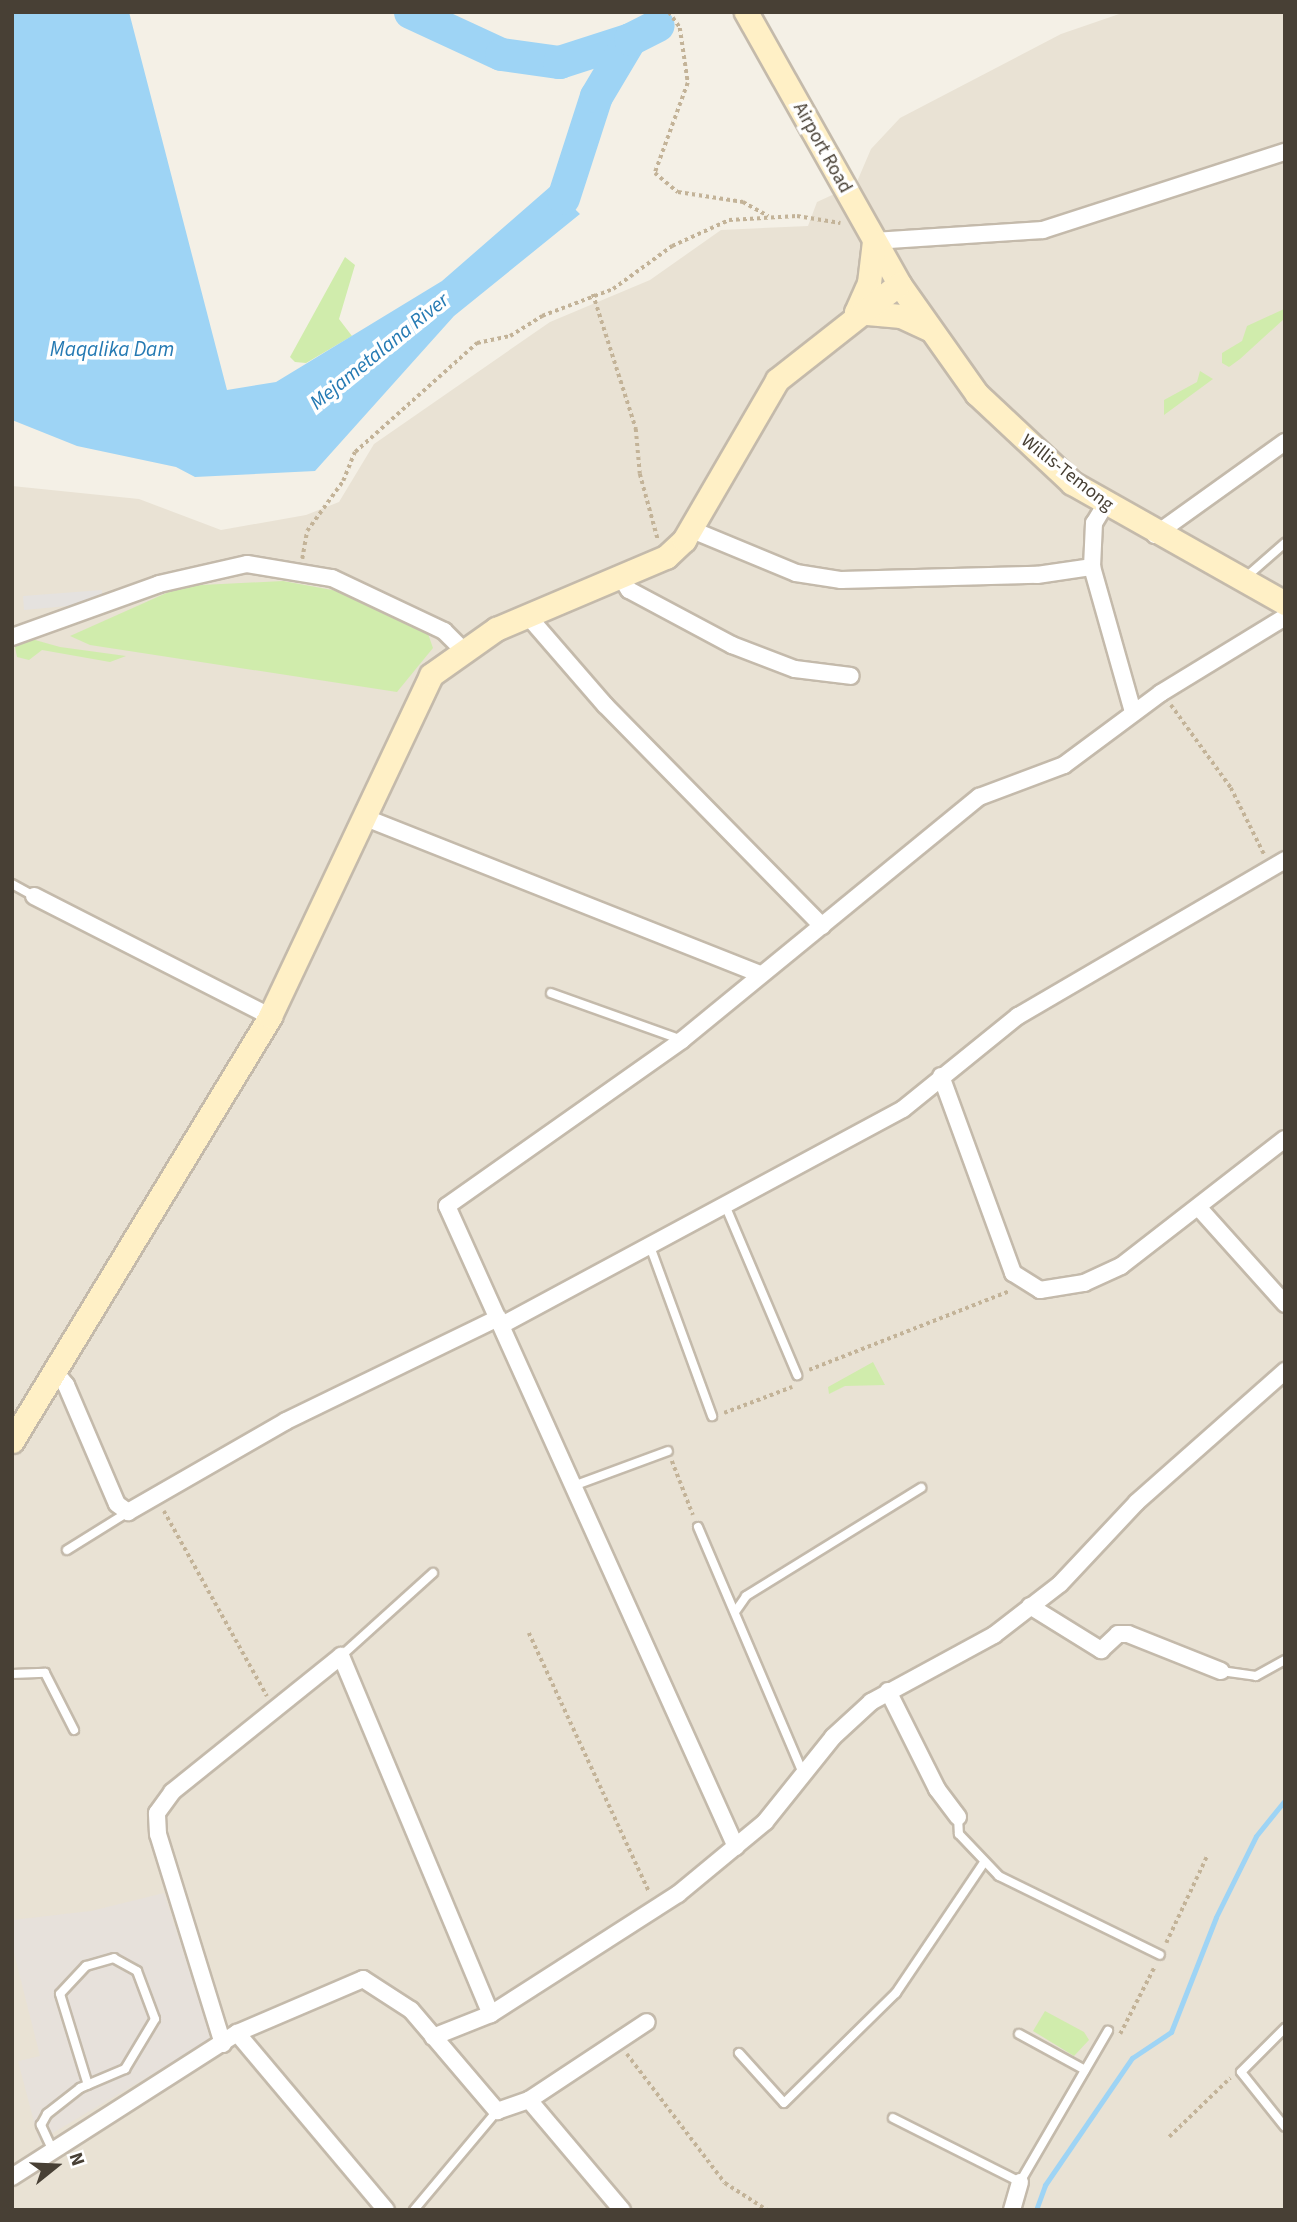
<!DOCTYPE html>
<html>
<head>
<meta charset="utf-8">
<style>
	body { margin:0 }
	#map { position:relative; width:1297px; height:2222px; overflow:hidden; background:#f4f0e6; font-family:"Source Sans 3",sans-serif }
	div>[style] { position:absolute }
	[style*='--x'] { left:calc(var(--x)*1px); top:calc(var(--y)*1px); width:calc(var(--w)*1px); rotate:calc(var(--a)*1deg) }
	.residential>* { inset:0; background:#e9e2d4 }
	.industrial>* { inset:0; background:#e7e1db }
	.green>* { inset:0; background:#d0ecac }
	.parking>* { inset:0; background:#e5e2df }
	.water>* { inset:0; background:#9ed4f5 }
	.stream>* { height:5px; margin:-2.5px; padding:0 2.5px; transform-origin:2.5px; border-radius:2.5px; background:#9ed4f5 }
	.river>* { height:33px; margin:-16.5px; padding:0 16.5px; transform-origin:16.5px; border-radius:16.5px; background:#9ed4f5 }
	.path>* { height:3.5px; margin-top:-1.75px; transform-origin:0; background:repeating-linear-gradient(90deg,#c3b398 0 3.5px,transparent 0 7px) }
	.roads { filter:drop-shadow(2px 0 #c4baab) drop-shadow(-2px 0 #c4baab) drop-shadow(0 2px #c4baab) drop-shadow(0 -2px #c4baab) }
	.service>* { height:8px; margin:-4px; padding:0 4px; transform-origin:4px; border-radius:4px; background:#fff }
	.minor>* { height:16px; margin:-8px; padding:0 8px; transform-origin:8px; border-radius:8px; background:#fff }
	.secondary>* { height:23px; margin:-11.5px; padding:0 11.5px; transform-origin:11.5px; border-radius:11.5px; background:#fff0c6 }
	span { translate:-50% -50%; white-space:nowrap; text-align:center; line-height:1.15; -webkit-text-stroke:7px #fff; paint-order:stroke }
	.street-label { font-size:19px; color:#484035 }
	.water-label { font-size:21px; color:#257ab3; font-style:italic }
	.frame { position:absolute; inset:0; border:14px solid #484035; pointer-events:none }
	.north { position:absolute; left:21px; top:2131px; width:70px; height:70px; -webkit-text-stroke:5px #fff; paint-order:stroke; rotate:72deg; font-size:19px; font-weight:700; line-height:28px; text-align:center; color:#484035 }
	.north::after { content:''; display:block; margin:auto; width:24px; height:32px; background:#484035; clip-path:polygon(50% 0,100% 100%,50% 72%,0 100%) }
</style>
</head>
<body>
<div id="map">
	<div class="residential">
		<i style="clip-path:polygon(1125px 12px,1285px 12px,1285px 2210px,12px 2210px,12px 486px,139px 499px,221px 530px,306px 515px,339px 502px,374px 444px,550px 322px,650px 280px,721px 230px,808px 226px,817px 202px,856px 184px,871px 149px,900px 118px,1061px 34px)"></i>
	</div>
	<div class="industrial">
		<i style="clip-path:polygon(164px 1893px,212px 2039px,39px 2141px,18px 2061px,40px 2056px,12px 1945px,12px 1920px,91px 1911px)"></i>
	</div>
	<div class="green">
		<i style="clip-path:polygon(345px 257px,355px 265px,339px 319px,352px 336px,306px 363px,295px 362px,290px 357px)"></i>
		<i style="clip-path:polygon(1284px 309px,1285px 318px,1240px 359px,1229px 367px,1222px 363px,1222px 353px,1242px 341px,1247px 326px)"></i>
		<i style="clip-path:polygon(1200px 371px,1213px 379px,1164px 415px,1164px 400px,1197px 382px)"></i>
		<i style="clip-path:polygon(283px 581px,354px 594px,426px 628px,433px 648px,397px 692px,90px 645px,70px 636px,182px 586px)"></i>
		<i style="clip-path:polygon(28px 638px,60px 647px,126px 656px,110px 662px,42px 650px,29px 660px,17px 657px,14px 642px)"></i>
		<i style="clip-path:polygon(873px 1362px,885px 1385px,845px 1386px,829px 1394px,828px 1387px)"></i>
		<i style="clip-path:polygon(1045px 2011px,1084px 2032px,1089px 2040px,1074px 2056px,1033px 2031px)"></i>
	</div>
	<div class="parking">
		<i style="clip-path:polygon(102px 590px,102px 598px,79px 605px,24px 610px,23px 596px)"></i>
	</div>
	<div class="water">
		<i style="clip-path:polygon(12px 12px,129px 12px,227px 390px,276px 382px,442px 281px,551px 186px,580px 214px,454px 316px,315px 471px,195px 477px,176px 467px,77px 446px,12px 420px)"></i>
	</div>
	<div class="stream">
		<i style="--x:1036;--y:2210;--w:27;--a:-70"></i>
		<i style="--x:1045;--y:2185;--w:154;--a:-55.6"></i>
		<i style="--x:1132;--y:2058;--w:47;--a:-33.7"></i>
		<i style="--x:1171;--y:2032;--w:123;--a:-68.6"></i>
		<i style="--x:1216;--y:1917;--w:90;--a:-63.7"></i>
		<i style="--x:1256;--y:1836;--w:46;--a:-51.1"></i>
	</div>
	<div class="river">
		<i style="--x:410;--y:12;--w:100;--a:24.8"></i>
		<i style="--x:501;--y:54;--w:59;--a:7.9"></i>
		<i style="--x:559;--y:62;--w:75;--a:-17.9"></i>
		<i style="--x:563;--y:198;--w:107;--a:-72.1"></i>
		<i style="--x:596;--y:96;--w:66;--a:-59.2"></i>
		<i style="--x:630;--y:39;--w:31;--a:-27"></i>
	</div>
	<div class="path">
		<i style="--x:669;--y:12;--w:19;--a:55"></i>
		<i style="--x:680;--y:28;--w:56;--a:81.7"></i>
		<i style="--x:688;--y:83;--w:96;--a:110.1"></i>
		<i style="--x:655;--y:173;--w:30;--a:40"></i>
		<i style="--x:678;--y:192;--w:66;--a:8.7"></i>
		<i style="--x:743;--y:202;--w:29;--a:29"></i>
		<i style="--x:593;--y:294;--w:142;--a:72.3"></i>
		<i style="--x:636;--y:429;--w:45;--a:84.9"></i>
		<i style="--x:640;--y:474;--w:68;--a:74.7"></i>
		<i style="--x:302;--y:559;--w:28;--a:-80"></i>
		<i style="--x:307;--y:531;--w:62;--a:-54.2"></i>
		<i style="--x:343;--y:481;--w:31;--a:-68"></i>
		<i style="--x:355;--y:452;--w:164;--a:-41.8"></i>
		<i style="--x:477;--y:343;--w:34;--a:-12"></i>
		<i style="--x:510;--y:336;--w:38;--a:-32"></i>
		<i style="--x:542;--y:316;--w:76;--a:-20.8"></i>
		<i style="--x:613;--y:289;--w:73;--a:-36.1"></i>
		<i style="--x:672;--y:246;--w:63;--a:-24.5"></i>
		<i style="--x:729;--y:220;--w:68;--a:-3.4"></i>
		<i style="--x:797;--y:216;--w:44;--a:9.2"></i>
		<i style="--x:1171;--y:705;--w:102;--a:54.1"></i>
		<i style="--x:1231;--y:788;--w:76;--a:63.4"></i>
		<i style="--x:809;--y:1370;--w:216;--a:-21.5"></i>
		<i style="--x:724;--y:1413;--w:73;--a:-20.9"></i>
		<i style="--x:672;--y:1461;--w:58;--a:68.7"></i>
		<i style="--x:164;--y:1511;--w:212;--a:60.9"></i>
		<i style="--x:529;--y:1633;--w:285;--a:65.1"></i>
		<i style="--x:1166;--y:1943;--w:96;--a:-64.8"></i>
		<i style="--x:1120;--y:2034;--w:76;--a:-62.8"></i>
		<i style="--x:627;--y:2054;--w:162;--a:52.8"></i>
		<i style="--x:725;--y:2183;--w:50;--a:32.7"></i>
		<i style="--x:1169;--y:2137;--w:85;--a:-44"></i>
	</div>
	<div class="roads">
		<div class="service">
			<i style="--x:1246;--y:577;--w:52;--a:-41.1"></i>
			<i style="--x:12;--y:884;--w:25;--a:29"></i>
			<i style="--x:551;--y:993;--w:139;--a:19.7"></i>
			<i style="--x:725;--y:1205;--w:185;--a:67"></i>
			<i style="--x:651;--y:1249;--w:178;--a:69.9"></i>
			<i style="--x:573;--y:1486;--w:101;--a:-20.2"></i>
			<i style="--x:698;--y:1527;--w:267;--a:66.9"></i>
			<i style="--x:67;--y:1550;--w:72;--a:-31.9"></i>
			<i style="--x:735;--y:1612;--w:19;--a:-55"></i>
			<i style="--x:746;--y:1596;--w:206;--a:-31.7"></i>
			<i style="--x:341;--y:1656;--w:124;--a:-42.1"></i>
			<i style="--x:1221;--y:1671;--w:35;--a:8"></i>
			<i style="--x:1256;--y:1676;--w:33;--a:-29"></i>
			<i style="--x:12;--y:1674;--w:33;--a:-2"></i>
			<i style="--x:45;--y:1673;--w:64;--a:63"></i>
			<i style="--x:958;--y:1817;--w:17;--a:87"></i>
			<i style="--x:959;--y:1834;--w:58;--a:46.4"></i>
			<i style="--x:999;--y:1876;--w:179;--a:26.1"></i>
			<i style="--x:1285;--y:2028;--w:62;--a:135"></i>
			<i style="--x:1241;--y:2072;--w:70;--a:51.3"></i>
			<i style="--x:1019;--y:2034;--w:75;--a:28.6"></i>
			<i style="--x:739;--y:2053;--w:67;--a:48"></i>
			<i style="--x:784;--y:2103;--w:157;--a:-44.5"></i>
			<i style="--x:896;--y:1993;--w:156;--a:-56"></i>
			<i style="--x:893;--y:2118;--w:142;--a:26.7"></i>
			<i style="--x:1020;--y:2182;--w:175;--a:-59.8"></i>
			<i style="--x:53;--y:2151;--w:29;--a:-115"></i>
			<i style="--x:41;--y:2125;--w:13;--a:-61"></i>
			<i style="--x:47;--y:2114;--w:42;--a:-38.2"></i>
			<i style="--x:80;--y:2088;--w:49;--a:-22.9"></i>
			<i style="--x:125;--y:2069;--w:58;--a:-59"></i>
			<i style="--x:155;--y:2019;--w:51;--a:-110.6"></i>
			<i style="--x:137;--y:1971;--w:26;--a:-151"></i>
			<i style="--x:114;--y:1958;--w:29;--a:164"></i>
			<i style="--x:86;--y:1966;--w:38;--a:133"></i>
			<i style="--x:60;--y:1994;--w:95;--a:72.9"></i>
			<i style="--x:414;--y:2210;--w:129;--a:-50"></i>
		</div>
		<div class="minor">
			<i style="--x:874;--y:241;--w:169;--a:-3.7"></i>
			<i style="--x:1043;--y:230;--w:254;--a:-17.9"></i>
			<i style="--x:1105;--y:505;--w:21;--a:121"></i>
			<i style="--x:1094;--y:523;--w:44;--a:92.6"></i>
			<i style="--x:1092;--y:567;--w:151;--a:74.2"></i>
			<i style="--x:690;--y:529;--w:115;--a:22.5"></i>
			<i style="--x:796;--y:573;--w:46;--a:8.8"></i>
			<i style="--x:841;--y:580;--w:196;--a:-1.5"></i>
			<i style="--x:1037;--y:575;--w:56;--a:-8.3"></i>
			<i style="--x:1155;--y:535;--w:160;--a:-35.6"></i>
			<i style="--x:622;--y:579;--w:13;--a:58"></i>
			<i style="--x:629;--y:590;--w:117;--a:28.1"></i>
			<i style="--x:732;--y:645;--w:67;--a:20.9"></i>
			<i style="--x:795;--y:669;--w:56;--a:7.1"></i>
			<i style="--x:527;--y:615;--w:119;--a:49.1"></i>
			<i style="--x:605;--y:705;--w:310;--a:45.5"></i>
			<i style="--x:12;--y:637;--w:156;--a:-19.8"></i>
			<i style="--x:159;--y:584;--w:90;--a:-12.8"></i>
			<i style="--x:247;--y:564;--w:86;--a:9.4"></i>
			<i style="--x:332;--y:578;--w:124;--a:25.3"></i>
			<i style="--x:444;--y:631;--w:25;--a:45"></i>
			<i style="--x:366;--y:818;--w:425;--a:21.6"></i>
			<i style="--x:34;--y:896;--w:265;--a:27"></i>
			<i style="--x:941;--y:1076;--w:210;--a:69.9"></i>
			<i style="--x:1013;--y:1273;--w:32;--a:32"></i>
			<i style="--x:1040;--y:1290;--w:45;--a:-9"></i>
			<i style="--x:1084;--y:1283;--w:41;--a:-24.7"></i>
			<i style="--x:1121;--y:1266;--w:207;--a:-37.8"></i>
			<i style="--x:1199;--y:1208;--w:129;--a:48.1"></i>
			<i style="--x:502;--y:1325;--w:455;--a:-28.3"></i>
			<i style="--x:903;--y:1109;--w:148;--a:-39"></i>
			<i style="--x:1018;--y:1016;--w:309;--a:-30.3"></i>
			<i style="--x:53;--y:1369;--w:21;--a:51"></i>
			<i style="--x:66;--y:1385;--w:129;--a:66.8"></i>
			<i style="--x:117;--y:1504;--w:14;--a:36"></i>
			<i style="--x:128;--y:1512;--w:182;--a:-29.9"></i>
			<i style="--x:286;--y:1421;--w:236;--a:-25.9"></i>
			<i style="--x:1030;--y:1606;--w:84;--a:31.8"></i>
			<i style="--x:1101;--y:1650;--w:23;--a:-43"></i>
			<i style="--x:1118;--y:1634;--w:10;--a:0"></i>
			<i style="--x:1128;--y:1634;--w:100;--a:21.7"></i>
			<i style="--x:888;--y:1691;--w:110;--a:63.4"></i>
			<i style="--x:937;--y:1789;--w:35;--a:53"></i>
			<i style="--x:736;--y:1847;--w:703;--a:-114.27"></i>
			<i style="--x:447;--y:1206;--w:288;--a:-35.2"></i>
			<i style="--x:682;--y:1040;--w:384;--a:-39.3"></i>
			<i style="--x:979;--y:797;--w:91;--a:-20.6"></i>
			<i style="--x:1064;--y:765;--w:121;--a:-36.6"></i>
			<i style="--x:1161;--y:693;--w:145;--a:-31.5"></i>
			<i style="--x:237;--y:2033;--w:231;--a:49.9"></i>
			<i style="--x:433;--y:2037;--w:62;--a:-21.6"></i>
			<i style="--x:491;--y:2014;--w:222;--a:-32.7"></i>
			<i style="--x:678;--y:1894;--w:113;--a:-39.6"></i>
			<i style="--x:765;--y:1822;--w:109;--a:-51.3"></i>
			<i style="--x:833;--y:1737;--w:52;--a:-42.6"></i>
			<i style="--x:871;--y:1702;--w:140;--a:-28.6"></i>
			<i style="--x:994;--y:1635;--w:83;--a:-37.7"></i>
			<i style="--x:1060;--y:1584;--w:112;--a:-46.8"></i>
			<i style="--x:1137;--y:1502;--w:198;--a:-41.5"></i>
			<i style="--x:223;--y:2044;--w:220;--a:-107.2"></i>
			<i style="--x:158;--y:1834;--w:21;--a:-93"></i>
			<i style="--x:157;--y:1813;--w:26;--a:-54"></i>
			<i style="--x:172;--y:1792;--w:217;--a:-38.8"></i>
			<i style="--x:341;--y:1656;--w:388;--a:67.3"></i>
			<i style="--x:529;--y:2100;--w:144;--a:49.8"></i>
			<i style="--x:12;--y:2177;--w:267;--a:-32.6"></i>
			<i style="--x:237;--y:2033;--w:137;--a:-23.2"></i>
			<i style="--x:363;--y:1979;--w:57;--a:32.9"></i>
			<i style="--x:411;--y:2010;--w:133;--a:49.6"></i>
			<i style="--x:497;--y:2111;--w:34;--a:-19"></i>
			<i style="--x:529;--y:2100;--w:141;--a:-33.5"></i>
			<i style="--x:1012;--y:2210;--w:29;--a:-74"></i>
		</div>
		<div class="secondary">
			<i style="--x:746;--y:12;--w:312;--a:60.6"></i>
			<i style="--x:899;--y:284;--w:135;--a:54.7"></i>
			<i style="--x:977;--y:394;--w:130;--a:43.1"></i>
			<i style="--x:1072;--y:483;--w:244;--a:29.4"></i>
			<i style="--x:874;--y:241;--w:42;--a:96.8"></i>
			<i style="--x:869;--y:283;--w:32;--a:114"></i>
			<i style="--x:856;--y:312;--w:45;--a:5.1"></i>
			<i style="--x:901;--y:316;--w:31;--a:25"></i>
			<i style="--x:12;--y:1441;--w:497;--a:-58.7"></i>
			<i style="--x:270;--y:1016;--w:377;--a:-64.7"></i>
			<i style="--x:431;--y:675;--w:80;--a:-35.3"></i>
			<i style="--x:496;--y:629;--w:185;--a:-23"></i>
			<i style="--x:666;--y:557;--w:25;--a:-43"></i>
			<i style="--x:684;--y:540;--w:185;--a:-59.8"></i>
			<i style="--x:777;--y:380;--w:155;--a:-38.2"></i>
		</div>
	</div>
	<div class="street-label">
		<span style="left:822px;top:148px;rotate:61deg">Airport Road</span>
		<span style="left:1067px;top:473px;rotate:38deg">Willis-Temong</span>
	</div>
	<div class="water-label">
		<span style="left:112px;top:349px">Maqalika Dam</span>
		<span style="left:379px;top:351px;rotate:-39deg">Mejametalana River</span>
	</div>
	<div class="frame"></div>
	<div class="north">N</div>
</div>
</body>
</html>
